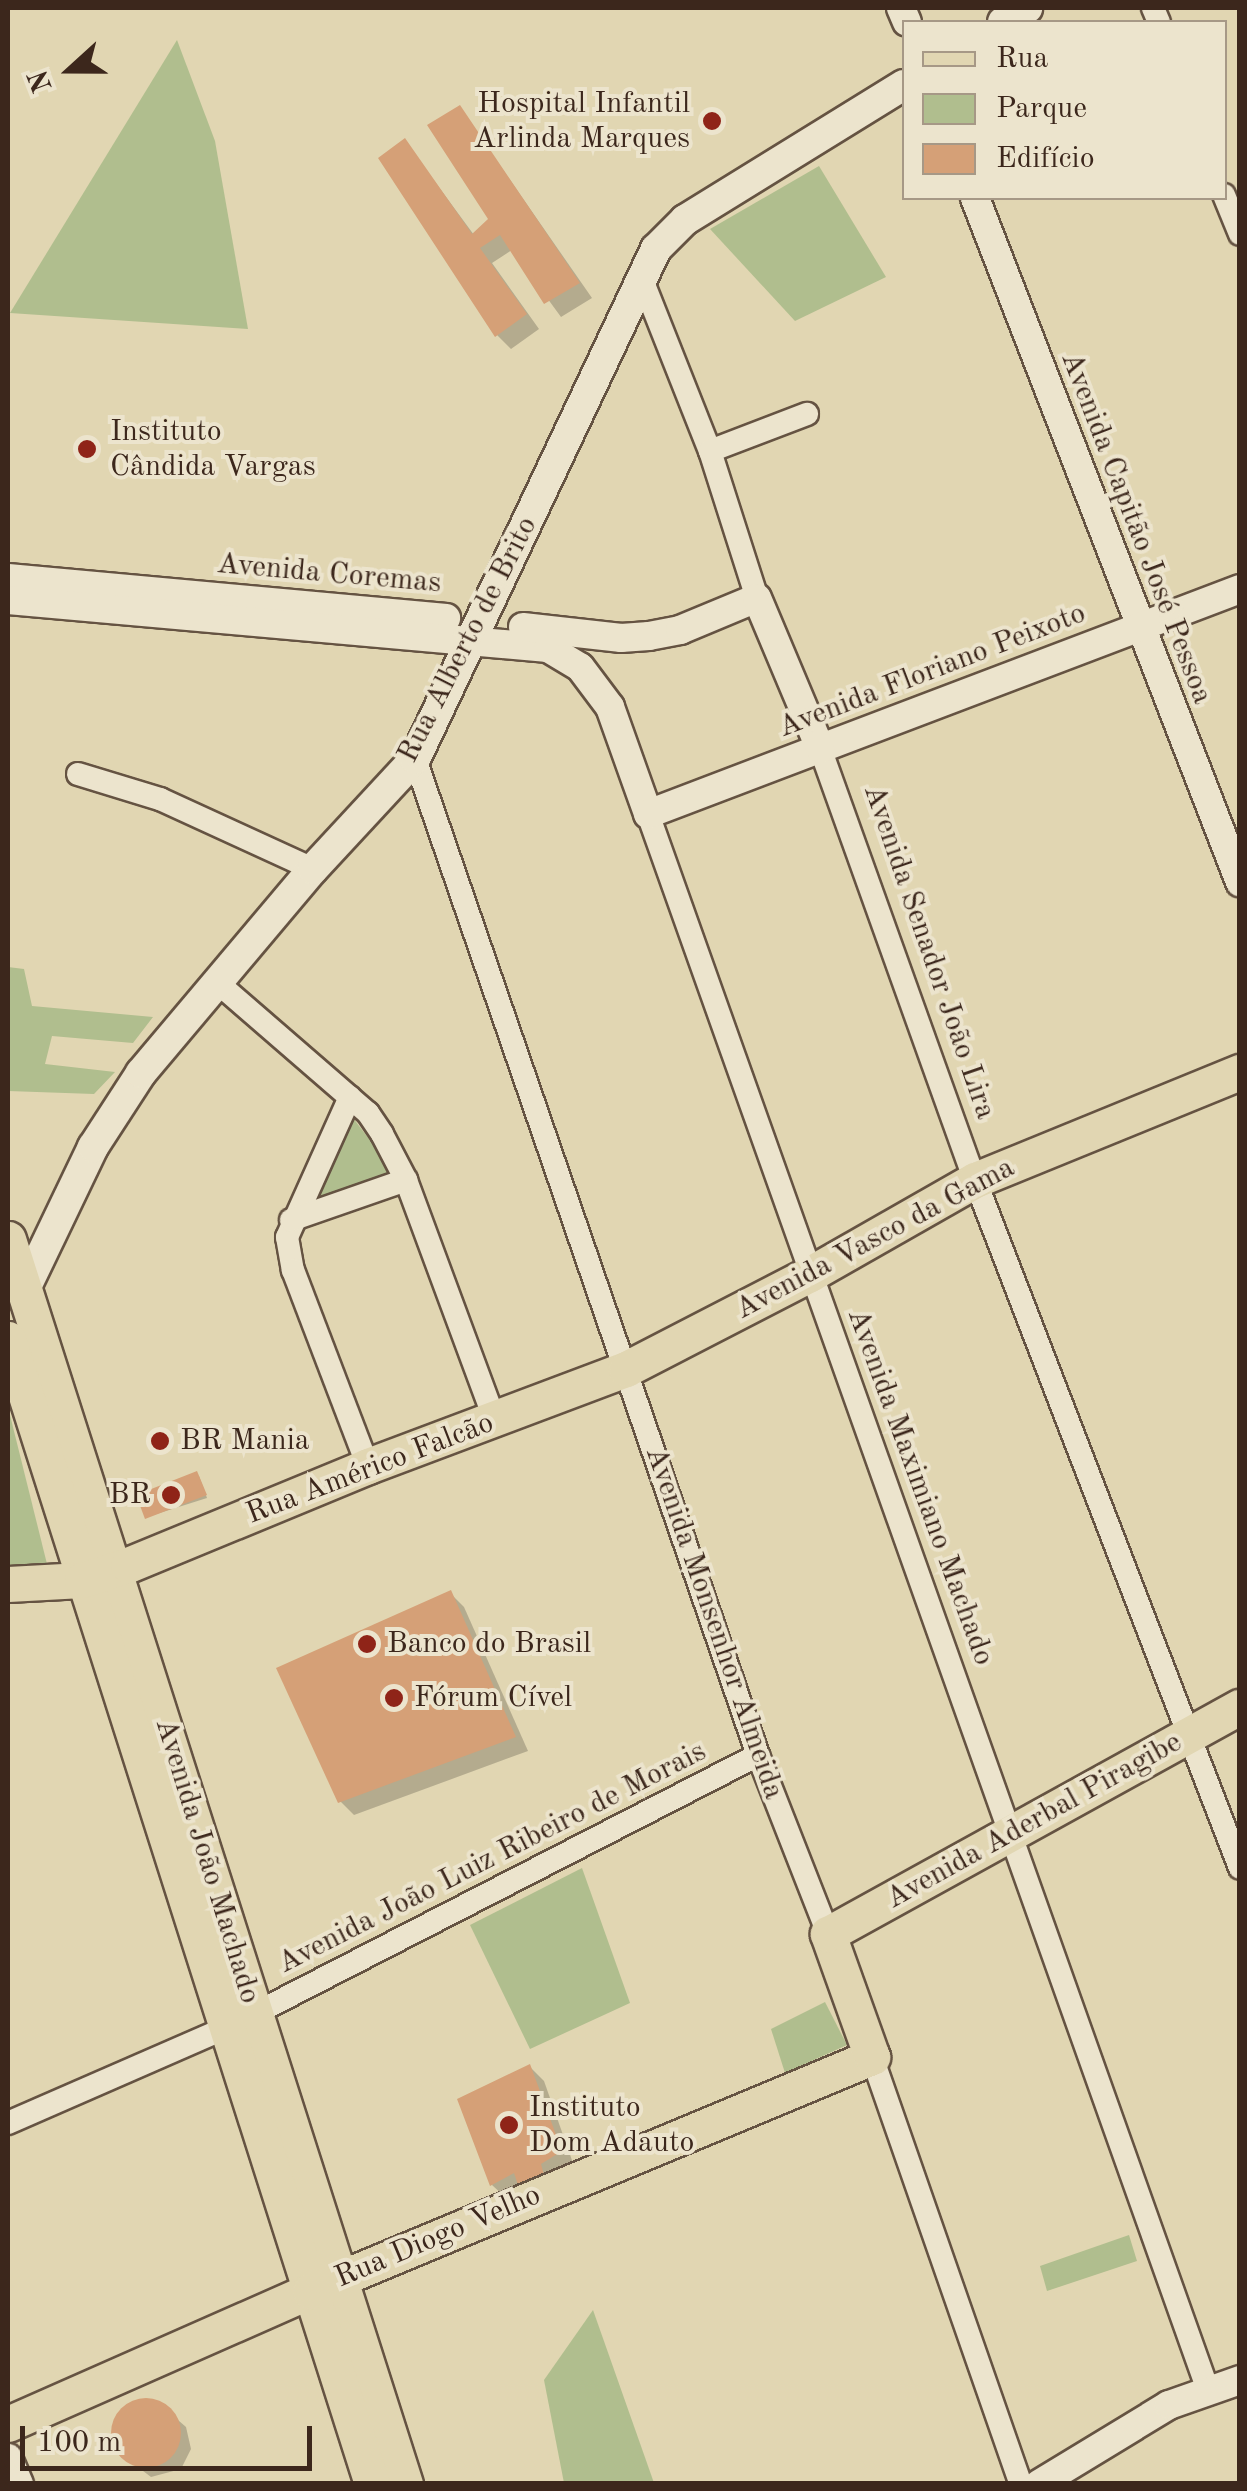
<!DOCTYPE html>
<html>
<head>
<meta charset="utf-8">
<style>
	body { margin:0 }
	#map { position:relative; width:1247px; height:2491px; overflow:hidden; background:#e1d6b2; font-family:"Old Standard TT",serif }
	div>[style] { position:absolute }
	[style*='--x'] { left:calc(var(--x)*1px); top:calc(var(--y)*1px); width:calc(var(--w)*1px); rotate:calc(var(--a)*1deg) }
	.green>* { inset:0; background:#b0be8e }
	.shadow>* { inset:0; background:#0003 }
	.building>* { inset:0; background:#d5a077 }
	.round { border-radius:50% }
	.roads { filter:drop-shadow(2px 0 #655342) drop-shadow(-2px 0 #655342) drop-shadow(0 2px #655342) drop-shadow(0 -2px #655342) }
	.minor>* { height:22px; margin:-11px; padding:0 11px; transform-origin:11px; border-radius:11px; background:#ece4cd }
	.tertiary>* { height:28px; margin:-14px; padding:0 14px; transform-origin:14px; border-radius:14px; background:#ece4cd }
	.secondary>* { height:30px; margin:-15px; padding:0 15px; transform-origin:15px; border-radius:15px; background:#ece4cd }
	.primary>* { height:35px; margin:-17.5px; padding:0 17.5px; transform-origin:17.5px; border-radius:17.5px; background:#e1d6b2 }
	.dots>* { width:28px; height:28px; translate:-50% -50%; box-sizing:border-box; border:5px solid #ece4cd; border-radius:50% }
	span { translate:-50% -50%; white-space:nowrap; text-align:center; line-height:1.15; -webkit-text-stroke:8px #ece4cd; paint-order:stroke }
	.poi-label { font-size:30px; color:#3c271c }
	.right { translate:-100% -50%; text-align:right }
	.left { translate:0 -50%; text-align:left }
	.street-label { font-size:30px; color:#3c271c }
	.frame { position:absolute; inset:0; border:10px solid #3c271c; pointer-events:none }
	.legend { position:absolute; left:902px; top:20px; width:325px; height:180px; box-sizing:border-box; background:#ece4cd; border:2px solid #a69886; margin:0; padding:12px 18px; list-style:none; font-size:30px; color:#3c271c }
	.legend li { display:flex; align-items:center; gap:20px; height:50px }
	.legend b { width:50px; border:2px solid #a69886 }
	.north { position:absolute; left:20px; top:20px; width:100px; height:100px; -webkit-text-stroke:8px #ece4cd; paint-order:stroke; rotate:249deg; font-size:28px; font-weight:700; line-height:40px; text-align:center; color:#3c271c }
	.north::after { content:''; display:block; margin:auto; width:35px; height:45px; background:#3c271c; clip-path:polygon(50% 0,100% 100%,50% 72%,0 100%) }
	.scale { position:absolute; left:20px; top:2426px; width:292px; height:45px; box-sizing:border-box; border:5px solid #3c271c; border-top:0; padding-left:12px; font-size:30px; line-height:35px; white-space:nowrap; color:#3c271c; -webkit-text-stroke:8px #ece4cd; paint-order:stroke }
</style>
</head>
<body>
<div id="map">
	<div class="green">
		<i style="clip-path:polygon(177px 40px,215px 141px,248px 329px,10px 313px)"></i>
		<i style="clip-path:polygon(819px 166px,886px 277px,795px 321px,710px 229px)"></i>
		<i style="clip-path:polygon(8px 967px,24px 969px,32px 1006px,153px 1017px,133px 1043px,52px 1036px,45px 1064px,115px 1072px,94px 1094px,8px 1091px)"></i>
		<i style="clip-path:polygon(350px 1114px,398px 1177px,307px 1207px)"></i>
		<i style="clip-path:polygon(8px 1407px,48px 1568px,8px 1569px)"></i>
		<i style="clip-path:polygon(582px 1868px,630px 2003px,530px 2049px,470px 1925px)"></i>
		<i style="clip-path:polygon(825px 2002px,847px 2045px,785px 2073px,771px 2029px)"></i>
		<i style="clip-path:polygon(1129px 2235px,1137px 2261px,1047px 2291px,1040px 2266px)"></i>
		<i style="clip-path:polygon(593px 2310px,654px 2483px,564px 2483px,544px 2380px)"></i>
	</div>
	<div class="shadow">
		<i style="clip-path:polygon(460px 108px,592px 298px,561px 317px,512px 250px,492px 263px,539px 329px,511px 349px,497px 335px,381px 159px,405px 141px,474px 235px,491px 220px)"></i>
		<i style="clip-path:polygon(199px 1476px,207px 1498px,147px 1517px)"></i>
		<i style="clip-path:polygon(450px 1593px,464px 1607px,528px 1751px,354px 1815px,340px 1801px)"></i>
		<i style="clip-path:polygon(530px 2067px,544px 2081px,574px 2166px,506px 2198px,492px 2185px)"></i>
		<i style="clip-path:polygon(156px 2401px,186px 2427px,191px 2449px,181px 2469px,151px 2477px,122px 2455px,114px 2425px,133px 2402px)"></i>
	</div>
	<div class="building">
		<i style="clip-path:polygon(460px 105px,580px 283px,544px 304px,500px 235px,480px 248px,527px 314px,495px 337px,378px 158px,405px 138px,472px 234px,488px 219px,427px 125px)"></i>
		<i style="clip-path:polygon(197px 1471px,207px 1495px,145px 1519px,136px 1495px)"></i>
		<i style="clip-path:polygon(451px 1590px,516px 1737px,338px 1803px,276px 1668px)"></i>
		<i style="clip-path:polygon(530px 2064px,562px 2151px,541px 2164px,544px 2175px,518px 2185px,514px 2173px,490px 2186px,457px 2099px)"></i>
		<i class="round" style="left:111px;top:2398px;width:70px;height:70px"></i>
	</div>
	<div class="roads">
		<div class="minor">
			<i style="--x:1153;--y:8;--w:15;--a:67"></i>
			<i style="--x:1224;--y:195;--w:42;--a:67.7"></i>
			<i style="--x:643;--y:282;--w:182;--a:68.4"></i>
			<i style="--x:710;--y:451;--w:154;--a:72.3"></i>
			<i style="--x:710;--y:451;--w:104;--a:-20.9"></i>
			<i style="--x:820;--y:748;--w:459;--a:70.3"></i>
			<i style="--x:975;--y:1180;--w:737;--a:68.93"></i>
			<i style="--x:415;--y:759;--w:1053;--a:71"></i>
			<i style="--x:758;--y:1755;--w:192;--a:68.6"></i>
			<i style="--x:78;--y:774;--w:86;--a:17"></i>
			<i style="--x:160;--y:799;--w:168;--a:24.6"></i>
			<i style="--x:648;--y:814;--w:1673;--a:70.44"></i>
			<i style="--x:219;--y:984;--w:197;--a:40.9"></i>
			<i style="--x:368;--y:1113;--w:25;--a:56"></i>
			<i style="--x:382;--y:1134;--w:52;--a:62.4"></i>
			<i style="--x:406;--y:1180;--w:257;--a:69.7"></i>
			<i style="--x:350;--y:1097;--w:154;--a:114.2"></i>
			<i style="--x:287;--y:1237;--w:34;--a:80"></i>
			<i style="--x:293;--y:1270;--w:210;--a:69.1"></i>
			<i style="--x:291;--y:1220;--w:122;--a:-19.2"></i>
			<i style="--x:254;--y:2014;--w:567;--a:-27.2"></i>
			<i style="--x:872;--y:2057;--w:452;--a:70.8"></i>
			<i style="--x:8;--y:2123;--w:237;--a:-23.6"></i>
		</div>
		<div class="tertiary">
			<i style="--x:901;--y:8;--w:15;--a:67"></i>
			<i style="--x:975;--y:198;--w:734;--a:68.82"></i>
			<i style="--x:8;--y:578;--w:440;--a:5.2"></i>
			<i style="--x:8;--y:600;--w:542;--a:5.08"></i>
			<i style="--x:548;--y:648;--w:37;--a:31"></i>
			<i style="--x:580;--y:667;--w:50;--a:53.1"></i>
			<i style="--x:610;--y:707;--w:114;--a:70.4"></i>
			<i style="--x:648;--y:814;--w:633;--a:-20.81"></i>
			<i style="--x:523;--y:627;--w:99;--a:6.4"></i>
			<i style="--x:621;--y:638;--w:28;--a:-4"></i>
			<i style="--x:649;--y:636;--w:32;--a:-11"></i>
			<i style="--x:680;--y:630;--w:83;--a:-22.6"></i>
			<i style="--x:757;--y:598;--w:163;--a:67.2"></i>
			<i style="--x:8;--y:2458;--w:28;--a:67"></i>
			<i style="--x:1039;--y:2484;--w:152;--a:-31.3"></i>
			<i style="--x:1169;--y:2405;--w:75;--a:-19.4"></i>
		</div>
		<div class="secondary">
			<i style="--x:1003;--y:22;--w:28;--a:-30"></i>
			<i style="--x:24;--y:1291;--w:160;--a:-64.4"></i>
			<i style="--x:93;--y:1147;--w:88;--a:-57"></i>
			<i style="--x:141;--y:1073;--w:267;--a:-49.9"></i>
			<i style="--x:313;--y:869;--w:150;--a:-47.2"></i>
			<i style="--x:415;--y:759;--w:564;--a:-64.71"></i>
			<i style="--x:656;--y:249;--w:41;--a:-45"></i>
			<i style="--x:685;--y:220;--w:257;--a:-31.7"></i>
		</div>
		<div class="primary">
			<i style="--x:8;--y:1239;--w:1307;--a:72.31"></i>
			<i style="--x:8;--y:1339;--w:1201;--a:72.36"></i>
			<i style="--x:8;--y:1584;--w:74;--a:-3.1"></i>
			<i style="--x:82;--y:1580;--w:48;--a:-18.1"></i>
			<i style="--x:128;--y:1565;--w:260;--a:-22.4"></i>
			<i style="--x:368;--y:1466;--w:276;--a:-20.6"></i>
			<i style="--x:626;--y:1369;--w:207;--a:-27.3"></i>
			<i style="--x:810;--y:1274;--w:190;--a:-29.7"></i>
			<i style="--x:975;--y:1180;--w:286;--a:-22.2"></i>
			<i style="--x:8;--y:2424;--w:330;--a:-23.8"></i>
			<i style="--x:310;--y:2291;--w:609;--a:-22.61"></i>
			<i style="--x:872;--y:2057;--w:131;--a:-109.7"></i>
			<i style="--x:828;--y:1934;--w:470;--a:-28.9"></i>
		</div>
	</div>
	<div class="dots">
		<i style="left:712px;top:121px;background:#8f2418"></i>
		<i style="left:87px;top:449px;background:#8f2418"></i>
		<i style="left:160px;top:1441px;background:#8f2418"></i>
		<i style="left:171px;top:1495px;background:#8f2418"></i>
		<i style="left:367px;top:1644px;background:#8f2418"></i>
		<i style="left:394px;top:1698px;background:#8f2418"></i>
		<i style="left:509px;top:2125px;background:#8f2418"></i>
	</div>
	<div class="poi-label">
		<span class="right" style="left:690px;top:121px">Hospital Infantil<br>Arlinda Marques</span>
		<span class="left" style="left:110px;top:449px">Instituto<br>Cândida Vargas</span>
		<span class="left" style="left:180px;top:1441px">BR Mania</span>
		<span class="right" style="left:151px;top:1495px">BR</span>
		<span class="left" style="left:387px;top:1644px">Banco do Brasil</span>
		<span class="left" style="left:414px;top:1698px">Fórum Cível</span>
		<span class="left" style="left:529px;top:2125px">Instituto<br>Dom Adauto</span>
	</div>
	<div class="street-label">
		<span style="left:1136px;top:528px;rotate:69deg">Avenida Capitão José Pessoa</span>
		<span style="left:329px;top:574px;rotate:5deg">Avenida Coremas</span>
		<span style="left:468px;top:640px;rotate:-63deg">Rua Alberto de Brito</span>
		<span style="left:932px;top:671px;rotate:-21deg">Avenida Floriano Peixoto</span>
		<span style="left:929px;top:952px;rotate:71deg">Avenida Senador João Lira</span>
		<span style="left:875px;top:1239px;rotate:-28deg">Avenida Vasco da Gama</span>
		<span style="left:370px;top:1469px;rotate:-21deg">Rua Américo Falcão</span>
		<span style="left:920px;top:1487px;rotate:70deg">Avenida Maximiano Machado</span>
		<span style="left:714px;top:1623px;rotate:71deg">Avenida Monsenhor Almeida</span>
		<span style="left:1034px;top:1821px;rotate:-29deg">Avenida Aderbal Piragibe</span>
		<span style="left:492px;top:1858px;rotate:-27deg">Avenida João Luiz Ribeiro de Morais</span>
		<span style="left:207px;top:1861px;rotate:73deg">Avenida João Machado</span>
		<span style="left:438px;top:2237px;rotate:-23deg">Rua Diogo Velho</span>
	</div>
	<div class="frame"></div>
	<ul class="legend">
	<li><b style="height:12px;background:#e1d6b2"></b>Rua</li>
	<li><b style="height:28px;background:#b0be8e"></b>Parque</li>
	<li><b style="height:28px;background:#d5a077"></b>Edifício</li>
	</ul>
	<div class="north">N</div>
	<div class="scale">100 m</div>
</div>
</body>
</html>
